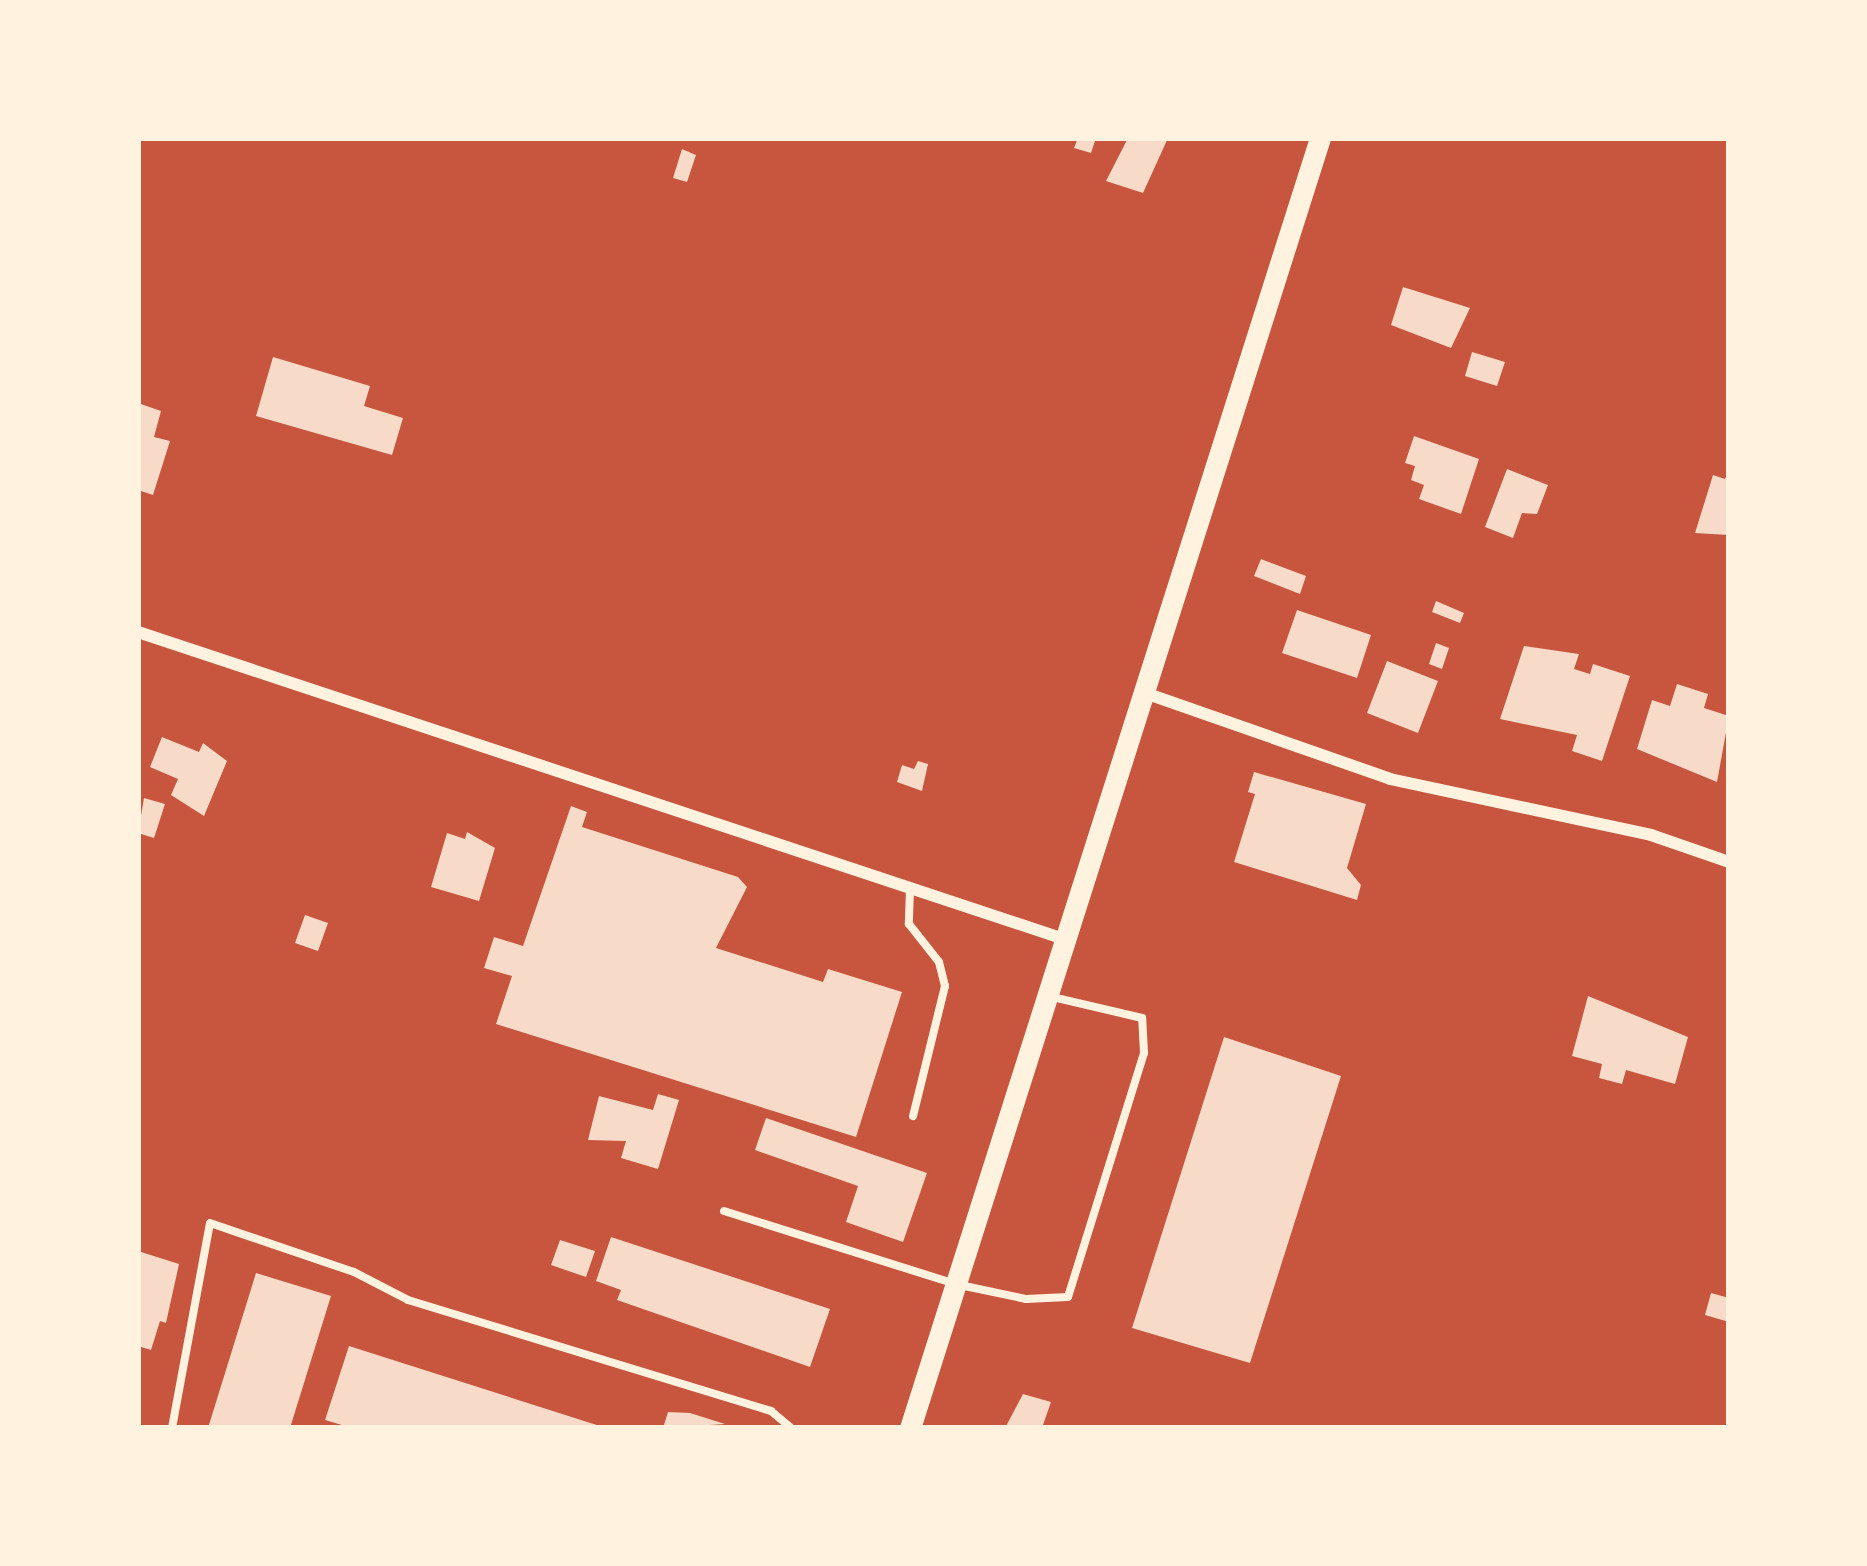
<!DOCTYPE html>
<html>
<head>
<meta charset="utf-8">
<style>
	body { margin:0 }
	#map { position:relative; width:1867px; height:1566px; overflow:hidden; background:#c8553d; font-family:Rubik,sans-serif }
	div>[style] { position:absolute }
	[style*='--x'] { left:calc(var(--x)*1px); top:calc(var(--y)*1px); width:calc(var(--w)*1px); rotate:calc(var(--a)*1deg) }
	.building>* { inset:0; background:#f7dbc8 }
	.service>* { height:8px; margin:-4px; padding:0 4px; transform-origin:4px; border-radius:4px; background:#fff3e0 }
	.minor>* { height:12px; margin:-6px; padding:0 6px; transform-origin:6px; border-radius:6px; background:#fff3e0 }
	.secondary>* { height:21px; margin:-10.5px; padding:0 10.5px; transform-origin:10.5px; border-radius:10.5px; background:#fff3e0 }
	span { translate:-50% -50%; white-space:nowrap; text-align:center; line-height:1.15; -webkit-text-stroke:9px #fff3e0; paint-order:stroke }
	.frame { position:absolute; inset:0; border:141px solid #fff3e0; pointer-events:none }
</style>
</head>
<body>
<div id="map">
	<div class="building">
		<i style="clip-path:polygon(1078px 138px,1096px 138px,1091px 153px,1074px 148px)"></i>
		<i style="clip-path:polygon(1128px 138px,1168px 138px,1143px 193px,1106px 181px)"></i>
		<i style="clip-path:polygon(682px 149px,696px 155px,687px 182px,673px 178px)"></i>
		<i style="clip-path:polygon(1403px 287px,1470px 308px,1451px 348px,1391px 325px)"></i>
		<i style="clip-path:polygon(1472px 352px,1505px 362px,1497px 386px,1465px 376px)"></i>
		<i style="clip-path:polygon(273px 357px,370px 386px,364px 406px,403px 418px,392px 455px,256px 416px)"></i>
		<i style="clip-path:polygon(138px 403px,161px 411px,154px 437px,170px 441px,153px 495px,138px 490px)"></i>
		<i style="clip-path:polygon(1414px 436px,1479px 459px,1461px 514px,1419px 499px,1424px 485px,1411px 480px,1415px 466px,1405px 463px)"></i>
		<i style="clip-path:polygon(1507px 469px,1548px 485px,1537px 514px,1522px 513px,1513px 538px,1485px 527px)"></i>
		<i style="clip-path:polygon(1729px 471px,1729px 535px,1695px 533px,1713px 475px,1725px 479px)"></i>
		<i style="clip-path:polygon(1261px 559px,1306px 576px,1300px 594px,1254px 576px)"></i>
		<i style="clip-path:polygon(1436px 601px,1464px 613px,1460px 623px,1432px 612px)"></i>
		<i style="clip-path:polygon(1297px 610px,1371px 635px,1357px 678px,1282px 653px)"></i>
		<i style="clip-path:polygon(1436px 643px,1449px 648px,1442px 669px,1429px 664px)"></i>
		<i style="clip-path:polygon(1524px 646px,1579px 654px,1574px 669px,1590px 674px,1593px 664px,1630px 676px,1602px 761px,1572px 751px,1577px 735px,1500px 719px)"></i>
		<i style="clip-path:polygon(1387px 661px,1438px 681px,1418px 733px,1367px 713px)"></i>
		<i style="clip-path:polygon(1677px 684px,1708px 694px,1704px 708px,1729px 716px,1717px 782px,1637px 749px,1652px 700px,1670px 706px)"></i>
		<i style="clip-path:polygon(162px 737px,199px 752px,203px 743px,227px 761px,204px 816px,171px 795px,178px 779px,150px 767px)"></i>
		<i style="clip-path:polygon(918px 761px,928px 764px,922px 791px,897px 782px,902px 765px,914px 769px)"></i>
		<i style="clip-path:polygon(1254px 772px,1366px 804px,1347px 868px,1361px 885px,1357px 900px,1234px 862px,1255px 794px,1248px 792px)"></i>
		<i style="clip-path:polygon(144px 798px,165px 804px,154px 838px,138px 833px)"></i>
		<i style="clip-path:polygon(571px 806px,587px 812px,582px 827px,738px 877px,747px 887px,716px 948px,823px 982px,828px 969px,902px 992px,856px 1137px,496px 1024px,512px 976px,484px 968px,494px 937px,523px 946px)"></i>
		<i style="clip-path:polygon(467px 832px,495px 848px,479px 901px,431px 887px,447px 833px,465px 839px)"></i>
		<i style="clip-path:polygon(305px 915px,328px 923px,318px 951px,295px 943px)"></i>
		<i style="clip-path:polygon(1588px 996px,1688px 1037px,1675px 1084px,1626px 1070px,1622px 1084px,1599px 1078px,1602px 1064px,1572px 1056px)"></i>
		<i style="clip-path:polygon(1224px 1037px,1341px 1076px,1250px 1363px,1132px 1328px)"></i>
		<i style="clip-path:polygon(658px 1094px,679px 1100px,658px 1169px,621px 1158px,626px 1141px,588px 1140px,599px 1096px,653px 1110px)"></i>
		<i style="clip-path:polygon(766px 1118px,927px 1173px,903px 1242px,846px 1222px,858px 1186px,755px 1150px)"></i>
		<i style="clip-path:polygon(611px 1237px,830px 1309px,810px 1367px,617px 1300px,621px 1290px,596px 1281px)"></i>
		<i style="clip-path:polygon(560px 1240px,595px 1251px,586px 1277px,551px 1265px)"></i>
		<i style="clip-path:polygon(138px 1251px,179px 1264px,166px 1323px,160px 1321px,151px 1350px,138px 1346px)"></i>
		<i style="clip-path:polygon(256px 1273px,331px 1296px,290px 1428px,208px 1428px)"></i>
		<i style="clip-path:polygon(1711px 1293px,1729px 1298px,1729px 1322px,1705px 1315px)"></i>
		<i style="clip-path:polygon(349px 1346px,603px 1427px,603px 1428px,352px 1428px,325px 1420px)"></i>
		<i style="clip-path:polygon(1023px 1394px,1051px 1402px,1042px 1428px,1005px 1428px)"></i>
		<i style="clip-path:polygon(668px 1412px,690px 1413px,725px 1424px,663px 1428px)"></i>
	</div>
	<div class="service">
		<i style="--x:910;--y:889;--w:35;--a:92"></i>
		<i style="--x:909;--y:924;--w:48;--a:51.7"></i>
		<i style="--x:939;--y:962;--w:25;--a:76"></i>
		<i style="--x:945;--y:986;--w:134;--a:103.8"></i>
		<i style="--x:724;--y:1211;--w:242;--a:17.5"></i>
		<i style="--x:955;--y:1284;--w:73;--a:11.9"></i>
		<i style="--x:1026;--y:1299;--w:42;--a:-2.7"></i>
		<i style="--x:1068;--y:1297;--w:256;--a:-72.7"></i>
		<i style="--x:1144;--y:1053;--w:35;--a:-93"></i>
		<i style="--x:1142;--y:1018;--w:97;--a:-166.8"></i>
		<i style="--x:172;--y:1428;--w:208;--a:-79.5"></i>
		<i style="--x:210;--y:1223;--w:152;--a:18.8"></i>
		<i style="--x:354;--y:1272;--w:61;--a:27.4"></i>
		<i style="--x:408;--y:1300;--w:380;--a:17"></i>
		<i style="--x:771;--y:1411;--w:26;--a:40"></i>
	</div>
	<div class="minor">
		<i style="--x:138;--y:632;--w:976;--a:18.34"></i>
		<i style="--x:1145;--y:693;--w:260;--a:19.3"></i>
		<i style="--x:1390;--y:779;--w:267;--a:12.1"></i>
		<i style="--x:1651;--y:835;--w:83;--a:19.1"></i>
	</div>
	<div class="secondary">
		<i style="--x:910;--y:1428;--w:1354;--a:-72.37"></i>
	</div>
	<div class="frame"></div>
</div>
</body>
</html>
